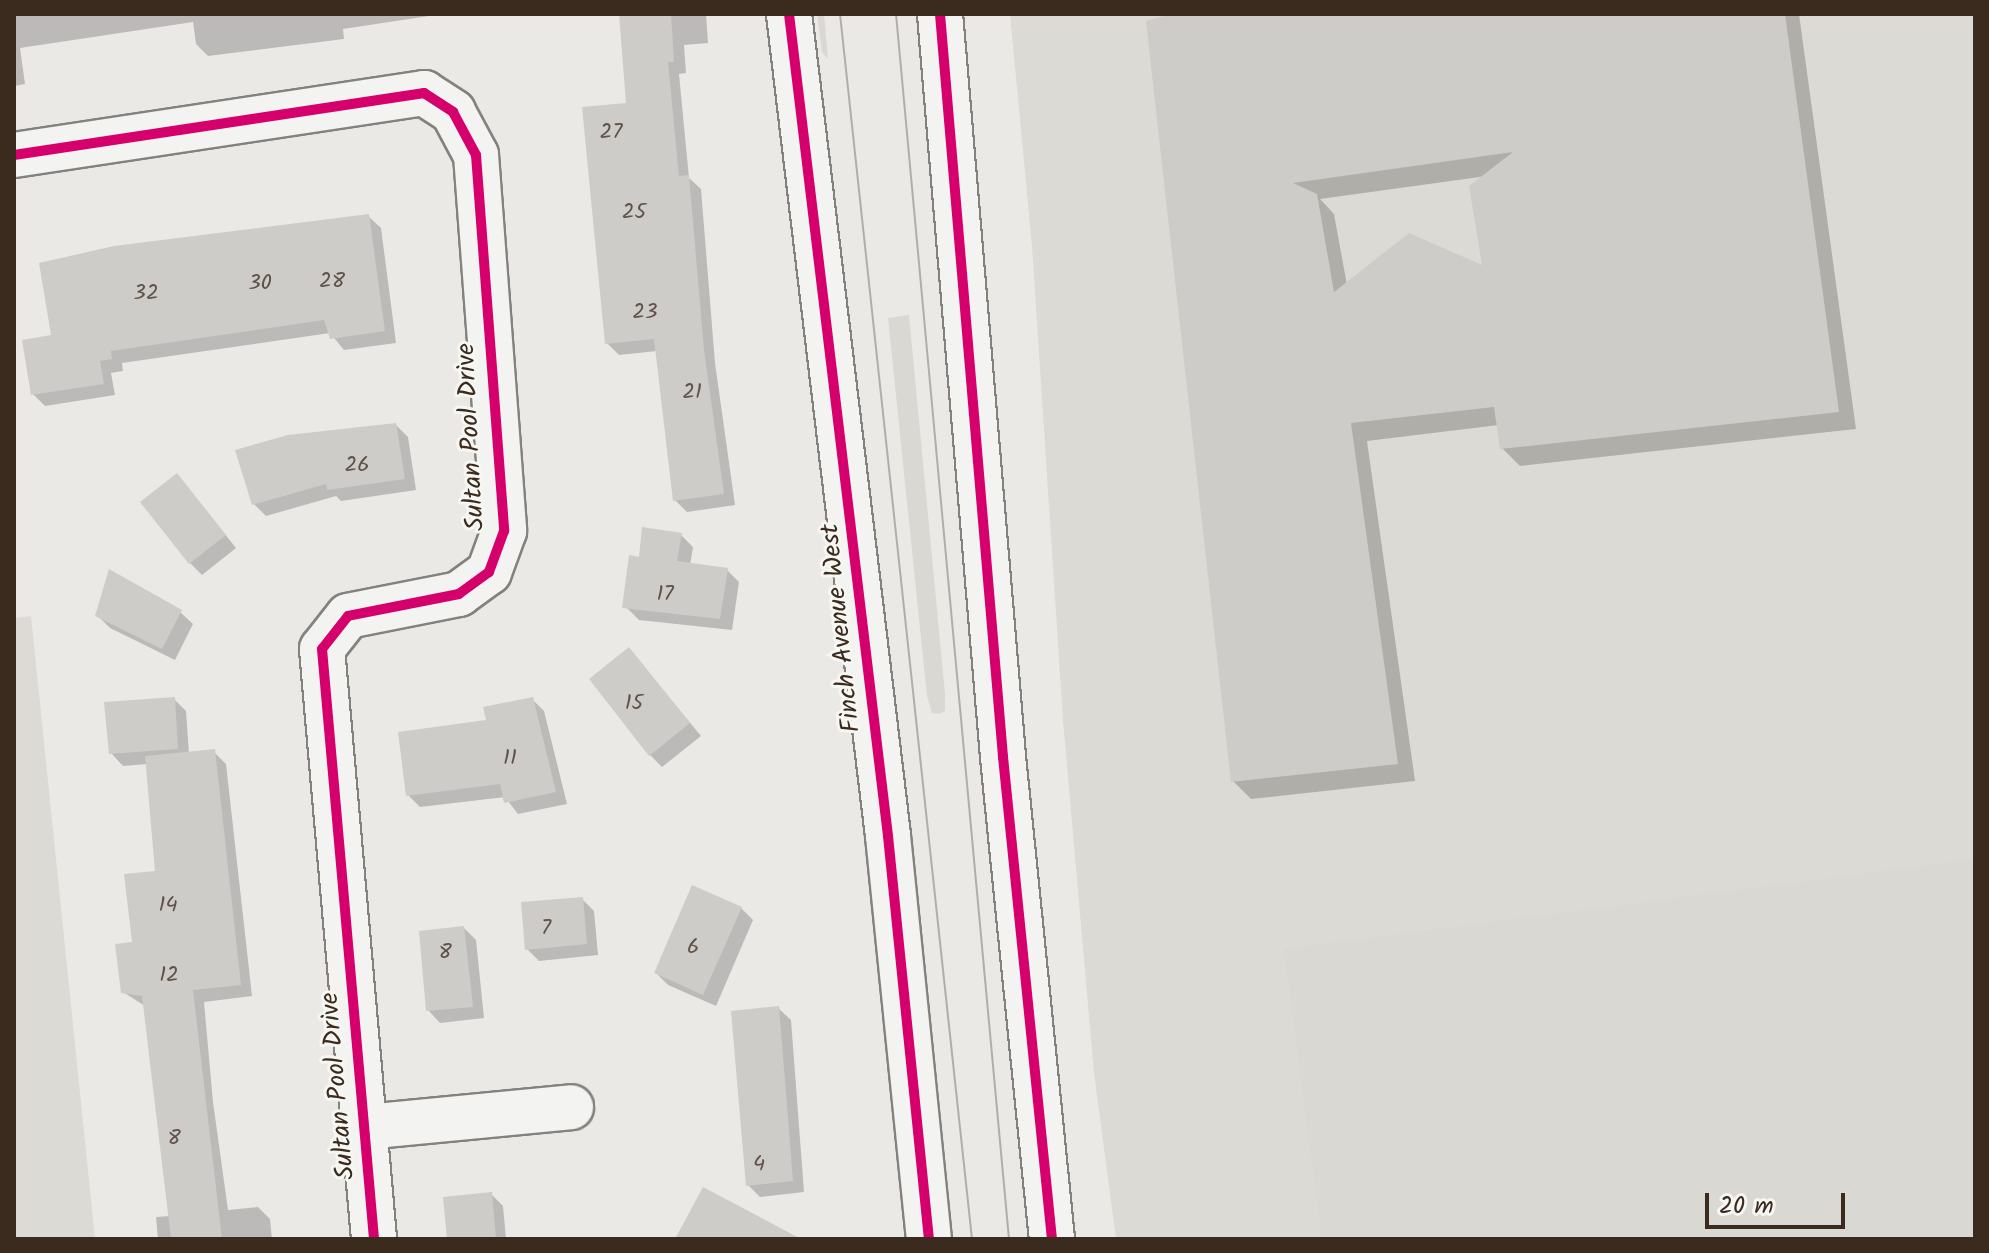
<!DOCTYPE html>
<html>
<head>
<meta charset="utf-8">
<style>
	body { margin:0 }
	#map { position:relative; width:1989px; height:1253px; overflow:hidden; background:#eae9e6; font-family:Kalam,sans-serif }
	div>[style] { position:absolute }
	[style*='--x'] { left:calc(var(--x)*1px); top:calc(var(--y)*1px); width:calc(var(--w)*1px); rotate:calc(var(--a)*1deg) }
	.built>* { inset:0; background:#dbdad4 }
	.green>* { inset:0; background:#dad8d3 }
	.shadow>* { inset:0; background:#0003 }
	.building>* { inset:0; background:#cdccc9 }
	.roads { filter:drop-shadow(2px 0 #85817d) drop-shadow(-2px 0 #85817d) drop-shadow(0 2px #85817d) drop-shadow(0 -2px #85817d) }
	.street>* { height:44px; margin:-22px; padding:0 22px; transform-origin:22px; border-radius:22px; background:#f3f3f1 }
	.secondary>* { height:44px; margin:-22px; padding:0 22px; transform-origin:22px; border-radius:22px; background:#f3f3f1 }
	.tram>* { height:2px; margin:-1px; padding:0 1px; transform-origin:1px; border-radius:1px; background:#b0aeac }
	.cycleway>* { height:10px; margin:-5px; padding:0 5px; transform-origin:5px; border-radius:5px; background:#d6006c }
	span { translate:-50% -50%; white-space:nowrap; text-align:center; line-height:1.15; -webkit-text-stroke:6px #f6f6f2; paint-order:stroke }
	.number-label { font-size:22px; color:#605249 }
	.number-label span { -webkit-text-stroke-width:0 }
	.street-label { font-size:26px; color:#3b2a1e }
	.frame { position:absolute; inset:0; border:16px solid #3b2a1e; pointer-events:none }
	.scale { position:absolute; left:1705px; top:1193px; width:140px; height:36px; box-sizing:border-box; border:4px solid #3b2a1e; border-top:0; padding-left:10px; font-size:24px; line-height:28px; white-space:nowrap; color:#3b2a1e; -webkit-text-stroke:6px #f6f6f2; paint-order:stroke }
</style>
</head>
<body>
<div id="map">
	<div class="built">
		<i style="clip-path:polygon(1010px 14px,1975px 14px,1975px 1239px,1116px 1239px,1094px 1073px,1063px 720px,1032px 246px)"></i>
		<i style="clip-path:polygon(31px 616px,95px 1239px,14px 1239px,14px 618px)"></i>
	</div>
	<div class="green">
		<i style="clip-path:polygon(817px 14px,824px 14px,828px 59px,822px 52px)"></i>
		<i style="clip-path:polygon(909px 315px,945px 694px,945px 711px,939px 714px,932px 713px,927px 696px,888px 318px)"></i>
		<i style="clip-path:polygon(1975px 859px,1975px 1239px,1322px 1239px,1284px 949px)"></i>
	</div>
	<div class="shadow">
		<i style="clip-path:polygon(14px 14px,429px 14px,429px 16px,343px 29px,344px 39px,208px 56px,196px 44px,193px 22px,20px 48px,25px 84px,14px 86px)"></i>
		<i style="clip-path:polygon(621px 14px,706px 14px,708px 43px,684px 45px,686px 73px,679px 74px,689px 178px,701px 189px,715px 363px,735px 505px,687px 512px,675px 500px,657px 351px,619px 355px,607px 343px,629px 105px)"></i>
		<i style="clip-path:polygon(evenodd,1173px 14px,1799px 14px,1856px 429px,1520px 466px,1502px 448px,1499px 425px,1367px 441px,1415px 781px,1251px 799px,1233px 781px,1173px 14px,1487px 176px,1484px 268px,1347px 285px,1334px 214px,1320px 199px,1487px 176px)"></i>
		<i style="clip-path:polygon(368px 216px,381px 228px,396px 343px,344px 350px,330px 333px,122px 363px,123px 371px,111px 373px,115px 395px,45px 406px,33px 394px,53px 336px)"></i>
		<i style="clip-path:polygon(396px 425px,408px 437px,416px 490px,341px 501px,336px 496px,266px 516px,254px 504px)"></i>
		<i style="clip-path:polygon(188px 488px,236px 548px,202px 575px,190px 563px)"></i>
		<i style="clip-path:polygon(681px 535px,693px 547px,690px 565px,727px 570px,739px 582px,732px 630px,639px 620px,627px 608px,640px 559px)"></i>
		<i style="clip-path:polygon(180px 612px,193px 624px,175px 660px,110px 628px,98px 616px)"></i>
		<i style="clip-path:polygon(629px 649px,701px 736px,662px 767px,650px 755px)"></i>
		<i style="clip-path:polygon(174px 699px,186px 711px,189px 754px,214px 752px,226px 764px,252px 996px,204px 1002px,213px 1102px,228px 1210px,258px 1207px,270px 1219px,272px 1239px,158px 1239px,156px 1217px,170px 1216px,145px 1006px,123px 992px,158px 873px,147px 764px,123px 766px,111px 753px)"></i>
		<i style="clip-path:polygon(532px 699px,544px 711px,567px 804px,518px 814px,505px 797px,420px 807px,408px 795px,488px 722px)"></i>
		<i style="clip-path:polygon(582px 899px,594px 911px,598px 955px,539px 961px,527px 949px)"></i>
		<i style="clip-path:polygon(741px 908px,753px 920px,716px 1006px,668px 985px,656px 973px)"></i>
		<i style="clip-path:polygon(464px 928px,476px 940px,484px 1018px,440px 1023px,428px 1010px)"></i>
		<i style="clip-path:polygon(778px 1008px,791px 1020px,804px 1192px,760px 1197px,748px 1185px)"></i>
		<i style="clip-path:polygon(491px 1194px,503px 1206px,506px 1239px,449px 1239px)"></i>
	</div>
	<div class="building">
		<i style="clip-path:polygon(619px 14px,671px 14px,674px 62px,668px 62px,679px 176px,689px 175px,704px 350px,724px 494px,673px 501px,654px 339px,605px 344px,582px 107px,626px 103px)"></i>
		<i style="clip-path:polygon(evenodd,1171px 14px,1785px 14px,1839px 412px,1500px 449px,1494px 407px,1351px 423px,1398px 764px,1231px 782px,1146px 21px,1171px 14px,1513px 152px,1469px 186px,1482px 265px,1409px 233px,1334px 292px,1317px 194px,1293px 183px,1513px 152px)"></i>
		<i style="clip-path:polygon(369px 214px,385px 331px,330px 339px,324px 320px,111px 351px,112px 359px,100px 361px,104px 384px,31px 395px,22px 340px,51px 335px,39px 263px,114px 246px)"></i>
		<i style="clip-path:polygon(396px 423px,405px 479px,327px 490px,326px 484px,252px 505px,235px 450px,288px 435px)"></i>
		<i style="clip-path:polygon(177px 473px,226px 535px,189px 564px,140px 502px)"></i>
		<i style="clip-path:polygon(642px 527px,682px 533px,677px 561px,728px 568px,720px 619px,622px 608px,629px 555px,639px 557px)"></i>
		<i style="clip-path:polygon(109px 569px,182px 610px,162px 649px,95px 616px)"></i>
		<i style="clip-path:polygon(629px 647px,690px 723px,649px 756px,589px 679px)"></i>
		<i style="clip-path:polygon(175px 697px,178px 749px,109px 754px,104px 702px)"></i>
		<i style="clip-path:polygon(533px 697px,556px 792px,504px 803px,500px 784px,406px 796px,398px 732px,486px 720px,483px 707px)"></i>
		<i style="clip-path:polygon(215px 749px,241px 985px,193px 990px,222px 1239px,171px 1239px,142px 996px,121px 993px,115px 944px,132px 942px,124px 874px,155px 871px,145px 756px)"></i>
		<i style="clip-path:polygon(692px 885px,742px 907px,703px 995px,654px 973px)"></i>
		<i style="clip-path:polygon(583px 897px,587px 944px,525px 950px,521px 902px)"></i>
		<i style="clip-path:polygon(464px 926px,473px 1007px,426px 1011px,419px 931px)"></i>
		<i style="clip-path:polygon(779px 1006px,793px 1181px,746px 1186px,731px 1011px)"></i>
		<i style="clip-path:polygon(703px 1187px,801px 1239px,675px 1239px)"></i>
		<i style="clip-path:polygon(492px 1192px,496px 1239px,447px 1239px,443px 1197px)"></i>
	</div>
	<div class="roads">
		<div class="street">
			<i style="--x:14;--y:155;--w:415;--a:-8.6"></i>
			<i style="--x:424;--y:93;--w:35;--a:33"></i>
			<i style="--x:453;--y:112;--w:49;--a:61.9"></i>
			<i style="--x:476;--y:155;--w:377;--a:85.7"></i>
			<i style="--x:504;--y:531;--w:44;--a:110.1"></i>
			<i style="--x:489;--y:572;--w:37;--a:144"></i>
			<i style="--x:459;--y:594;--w:113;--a:168.8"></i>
			<i style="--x:348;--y:616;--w:42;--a:128.2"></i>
			<i style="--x:322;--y:649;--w:592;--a:84.96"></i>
			<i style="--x:365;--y:1127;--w:207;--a:-5.5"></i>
		</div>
		<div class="secondary">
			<i style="--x:789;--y:14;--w:828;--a:83.13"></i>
			<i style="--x:888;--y:836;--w:405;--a:84.2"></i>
			<i style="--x:940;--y:14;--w:746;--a:85.15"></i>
			<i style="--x:1003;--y:757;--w:484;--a:84.2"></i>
		</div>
	</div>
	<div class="tram">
		<i style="--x:840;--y:14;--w:1232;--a:83.85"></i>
		<i style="--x:896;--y:14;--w:1230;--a:84.73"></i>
	</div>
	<div class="cycleway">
		<i style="--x:789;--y:14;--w:828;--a:83.13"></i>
		<i style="--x:888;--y:836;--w:405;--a:84.2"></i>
		<i style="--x:940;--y:14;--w:746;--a:85.15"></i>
		<i style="--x:1003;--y:757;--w:484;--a:84.2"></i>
		<i style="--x:14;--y:155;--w:415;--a:-8.6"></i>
		<i style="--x:424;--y:93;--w:35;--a:33"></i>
		<i style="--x:453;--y:112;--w:49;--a:61.9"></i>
		<i style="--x:476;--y:155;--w:377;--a:85.7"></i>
		<i style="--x:504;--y:531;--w:44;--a:110.1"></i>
		<i style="--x:489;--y:572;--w:37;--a:144"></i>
		<i style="--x:459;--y:594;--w:113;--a:168.8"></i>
		<i style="--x:348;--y:616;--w:42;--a:128.2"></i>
		<i style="--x:322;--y:649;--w:592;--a:84.96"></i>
	</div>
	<div class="number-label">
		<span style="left:611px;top:133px">27</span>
		<span style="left:634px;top:213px">25</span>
		<span style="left:332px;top:282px">28</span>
		<span style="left:260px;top:284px">30</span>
		<span style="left:146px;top:294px">32</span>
		<span style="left:645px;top:313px">23</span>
		<span style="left:692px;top:393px">21</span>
		<span style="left:357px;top:466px">26</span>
		<span style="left:665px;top:595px">17</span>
		<span style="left:634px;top:704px">15</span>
		<span style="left:510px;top:759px">11</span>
		<span style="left:168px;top:906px">14</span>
		<span style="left:546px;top:929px">7</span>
		<span style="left:693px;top:948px">6</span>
		<span style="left:445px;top:953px">8</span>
		<span style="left:169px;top:976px">12</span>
		<span style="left:174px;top:1139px">8</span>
		<span style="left:759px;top:1165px">4</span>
	</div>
	<div class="street-label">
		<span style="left:472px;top:437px;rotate:-93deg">Sultan Pool Drive</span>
		<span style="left:842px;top:628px;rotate:-96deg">Finch Avenue West</span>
		<span style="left:339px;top:1086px;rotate:-95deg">Sultan Pool Drive</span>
	</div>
	<div class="frame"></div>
	<div class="scale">20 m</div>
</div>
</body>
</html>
